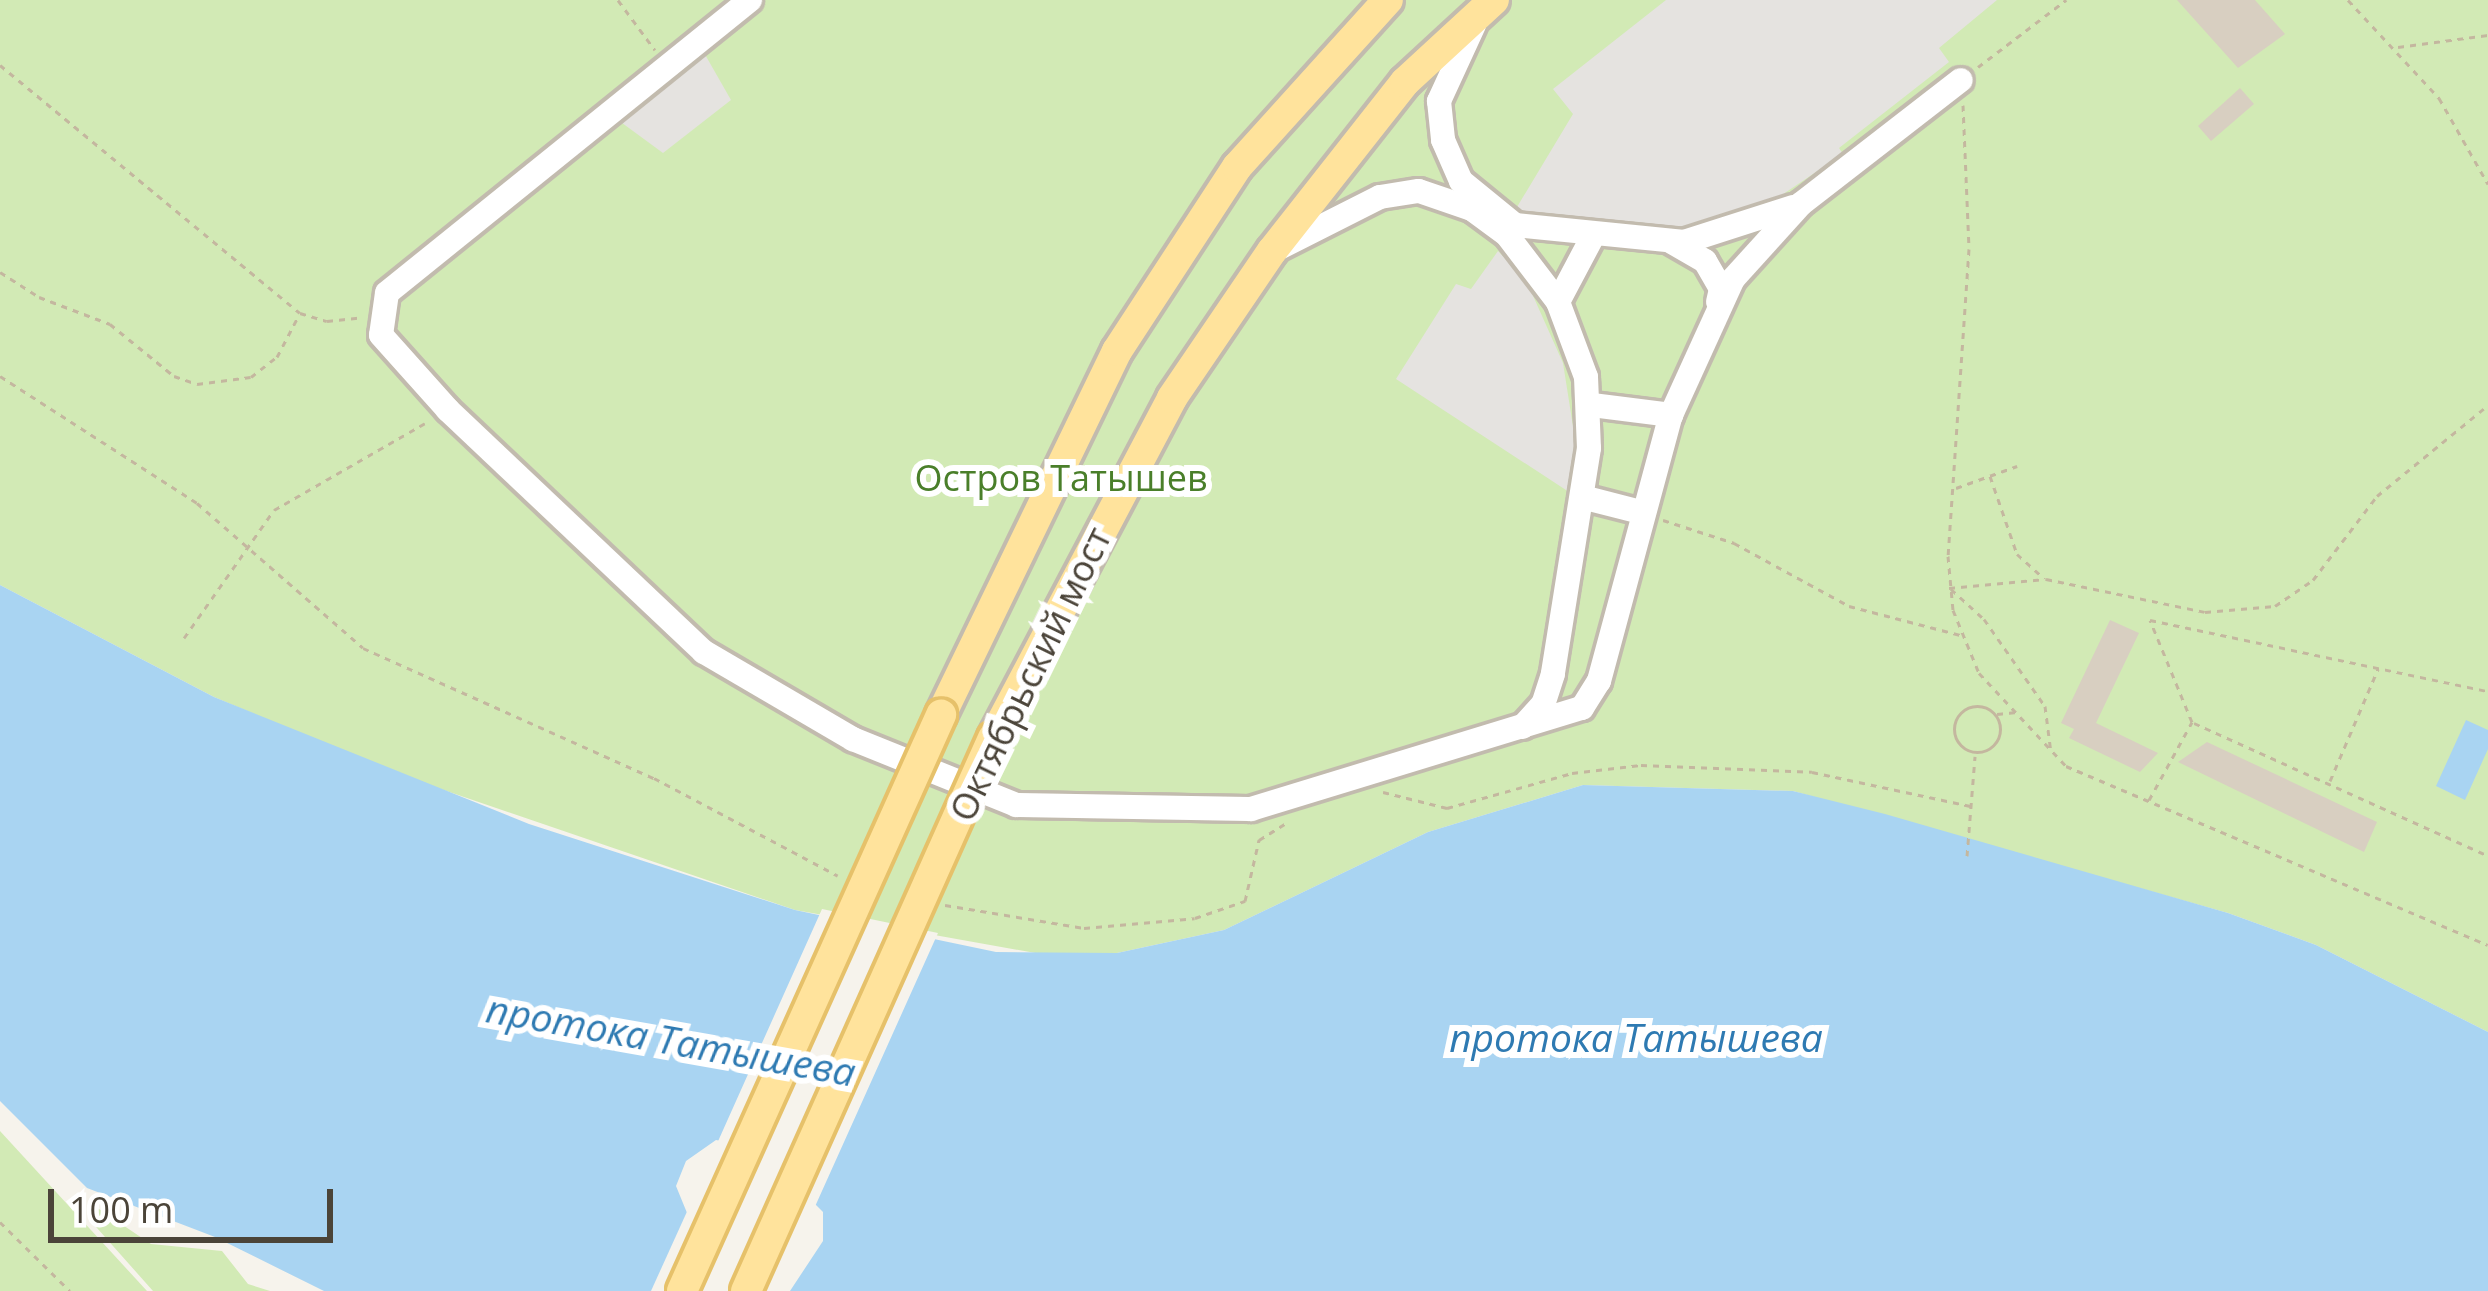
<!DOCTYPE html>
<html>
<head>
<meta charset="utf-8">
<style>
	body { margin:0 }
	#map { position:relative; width:2488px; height:1291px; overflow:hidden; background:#f6f3ec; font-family:"Open Sans",sans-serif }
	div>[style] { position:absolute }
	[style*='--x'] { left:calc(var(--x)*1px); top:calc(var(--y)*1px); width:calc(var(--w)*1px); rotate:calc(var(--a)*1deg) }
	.green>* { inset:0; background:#d2eab5 }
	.parking>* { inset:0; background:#e5e3e0 }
	.water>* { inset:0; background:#a9d4f2 }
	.pier>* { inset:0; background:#f6f3ec }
	.building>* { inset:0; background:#d8cfc1 }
	.path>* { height:3px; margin-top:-1.5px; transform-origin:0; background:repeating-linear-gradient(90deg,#c4b79f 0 6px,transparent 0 12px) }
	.path>.ring { margin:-1.5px; padding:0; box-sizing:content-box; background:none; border:3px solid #c4b79f; border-radius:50% }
	.roads { filter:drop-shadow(3px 0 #c2bbae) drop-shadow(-3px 0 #c2bbae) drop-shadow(0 3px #c2bbae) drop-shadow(0 -3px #c2bbae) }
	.minor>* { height:24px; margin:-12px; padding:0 12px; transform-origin:12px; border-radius:12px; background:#fff }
	.major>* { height:30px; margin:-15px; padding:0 15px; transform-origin:15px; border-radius:15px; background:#ffe39c }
	.bridges { filter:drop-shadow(3px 0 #e6c16a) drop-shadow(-3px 0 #e6c16a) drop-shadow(0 3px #e6c16a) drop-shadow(0 -3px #e6c16a) }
	.major-bridge>* { height:30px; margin:-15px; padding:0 15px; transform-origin:15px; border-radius:15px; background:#ffe39c }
	span { translate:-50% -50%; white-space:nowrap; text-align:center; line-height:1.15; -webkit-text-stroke:12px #fff; paint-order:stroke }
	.park-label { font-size:36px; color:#4a7f2a }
	.street-label { font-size:36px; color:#4b4439 }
	.water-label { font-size:39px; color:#2e7ab2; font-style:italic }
	.scale { position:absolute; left:48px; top:1189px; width:285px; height:54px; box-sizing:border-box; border:6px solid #4b4439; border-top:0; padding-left:15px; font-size:36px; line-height:42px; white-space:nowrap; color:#4b4439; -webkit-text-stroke:9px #fff; paint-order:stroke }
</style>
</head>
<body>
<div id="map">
	<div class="green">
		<i style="clip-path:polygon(0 0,2488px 0,2488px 1032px,2316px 945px,2228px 913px,1793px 791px,1583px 785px,1428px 832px,1224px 930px,1117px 953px,1052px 956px,795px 910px,388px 771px,214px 697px,0 585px)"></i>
		<i style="clip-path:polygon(0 1131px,147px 1291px,0 1291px)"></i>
		<i style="clip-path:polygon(96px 1207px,151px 1244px,222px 1251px,248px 1284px,270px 1291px,153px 1291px,89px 1219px)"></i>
	</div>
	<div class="parking">
		<i style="clip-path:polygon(1666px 0,1997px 0,1939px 48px,1949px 62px,1839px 148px,1843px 154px,1758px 211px,1687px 230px,1525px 219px,1514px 212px,1573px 114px,1553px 89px)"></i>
		<i style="clip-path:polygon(703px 51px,731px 100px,663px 153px,618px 120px)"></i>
		<i style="clip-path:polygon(1498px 251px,1526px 280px,1563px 363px,1575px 439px,1569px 492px,1396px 379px,1456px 284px,1471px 289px)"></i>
	</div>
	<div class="water">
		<i style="clip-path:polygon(0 585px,214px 697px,529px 824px,795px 910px,996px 952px,1117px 953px,1224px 930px,1428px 832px,1583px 785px,1793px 791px,1885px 814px,2228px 913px,2316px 945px,2488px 1032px,2488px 1291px,790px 1291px,823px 1241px,823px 1212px,760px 1149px,716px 1140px,686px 1161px,676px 1186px,694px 1230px,681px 1291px,324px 1291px,215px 1237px,87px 1188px,0 1101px)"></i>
		<i style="clip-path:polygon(2466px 720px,2488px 730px,2488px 749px,2465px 800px,2436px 786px)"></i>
	</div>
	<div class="pier">
		<i style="clip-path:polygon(822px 909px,938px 933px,813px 1211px,757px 1154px,715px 1148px)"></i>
		<i style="clip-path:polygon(690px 1205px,700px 1231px,688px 1291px,651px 1291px)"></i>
	</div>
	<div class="building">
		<i style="clip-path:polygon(2177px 0,2255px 0,2285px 34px,2238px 68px)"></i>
		<i style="clip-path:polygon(2240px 88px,2254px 104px,2211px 141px,2198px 126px)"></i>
		<i style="clip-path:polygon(2110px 620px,2139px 633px,2096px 723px,2158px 753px,2140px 772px,2069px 738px,2074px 729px,2061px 723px)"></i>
		<i style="clip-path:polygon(2207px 742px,2377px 822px,2364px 852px,2178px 762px)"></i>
	</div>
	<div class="path">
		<i style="--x:618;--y:0;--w:62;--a:53.5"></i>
		<i style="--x:2348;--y:0;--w:134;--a:47.1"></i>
		<i style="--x:2439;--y:98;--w:99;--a:60.3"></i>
		<i style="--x:2398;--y:47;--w:91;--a:-7.6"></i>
		<i style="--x:0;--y:65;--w:389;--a:39.6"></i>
		<i style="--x:300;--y:313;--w:28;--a:17"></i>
		<i style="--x:327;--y:321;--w:36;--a:-6"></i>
		<i style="--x:1978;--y:67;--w:111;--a:-37.3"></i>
		<i style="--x:1963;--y:105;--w:144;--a:87.6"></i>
		<i style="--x:1969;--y:249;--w:308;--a:93.9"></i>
		<i style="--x:1948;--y:556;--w:54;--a:84.7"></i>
		<i style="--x:1953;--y:610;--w:68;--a:67.6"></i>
		<i style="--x:1979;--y:673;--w:127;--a:46.9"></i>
		<i style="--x:2066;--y:766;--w:458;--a:23"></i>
		<i style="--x:0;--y:272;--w:46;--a:32.7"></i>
		<i style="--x:39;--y:297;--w:76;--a:20.8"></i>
		<i style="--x:110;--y:324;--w:82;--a:39.1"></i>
		<i style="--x:174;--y:376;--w:24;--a:19"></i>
		<i style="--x:197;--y:384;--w:54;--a:-7.4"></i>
		<i style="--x:251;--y:377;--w:33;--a:-38"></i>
		<i style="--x:277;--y:357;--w:47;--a:-62.4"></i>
		<i style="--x:0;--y:376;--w:234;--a:32.8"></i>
		<i style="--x:197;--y:503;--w:220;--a:41.1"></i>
		<i style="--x:363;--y:648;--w:319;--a:24.1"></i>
		<i style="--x:654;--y:778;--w:208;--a:28"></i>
		<i style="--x:1990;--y:476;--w:83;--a:70.9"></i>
		<i style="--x:2017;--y:554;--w:36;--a:42"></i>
		<i style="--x:1956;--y:488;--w:65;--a:-19.8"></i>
		<i style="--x:1663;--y:520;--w:75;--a:17.9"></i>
		<i style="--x:1734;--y:543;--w:131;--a:28.7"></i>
		<i style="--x:1849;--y:606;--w:115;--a:14.6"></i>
		<i style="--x:1949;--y:588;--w:97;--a:-5.3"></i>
		<i style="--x:2046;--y:579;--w:162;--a:11.7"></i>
		<i style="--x:2205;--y:612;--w:70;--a:-4.9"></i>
		<i style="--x:2275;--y:606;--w:46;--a:-34.4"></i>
		<i style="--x:2313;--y:580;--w:106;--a:-52.7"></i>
		<i style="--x:2377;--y:496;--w:144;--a:-39.3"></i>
		<i style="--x:1951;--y:589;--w:45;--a:42.3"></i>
		<i style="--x:1984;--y:619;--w:106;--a:55"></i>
		<i style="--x:2045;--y:706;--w:47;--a:82.7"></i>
		<i style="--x:184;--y:638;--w:156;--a:-54.9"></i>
		<i style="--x:274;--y:510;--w:174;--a:-29.9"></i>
		<i class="ring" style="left:1954px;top:706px;width:43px;height:43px"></i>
		<i style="--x:1997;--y:714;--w:20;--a:-6"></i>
		<i style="--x:2194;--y:723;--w:323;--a:24.3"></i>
		<i style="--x:2330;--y:781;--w:122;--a:-66.8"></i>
		<i style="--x:1383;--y:792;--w:66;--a:14"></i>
		<i style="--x:1447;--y:808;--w:130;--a:-15.6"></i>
		<i style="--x:1572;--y:773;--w:69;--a:-6.6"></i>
		<i style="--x:1641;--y:765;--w:171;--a:2.3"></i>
		<i style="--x:1812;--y:772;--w:162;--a:12.1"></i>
		<i style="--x:2149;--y:800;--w:89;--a:-61.1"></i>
		<i style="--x:2192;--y:722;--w:110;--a:-112.4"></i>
		<i style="--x:2150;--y:620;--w:345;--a:11.9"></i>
		<i style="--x:1967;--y:856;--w:100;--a:-85.4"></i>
		<i style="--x:945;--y:905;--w:141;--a:9.4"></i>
		<i style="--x:1084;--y:928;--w:111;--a:-5.1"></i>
		<i style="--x:1195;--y:918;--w:53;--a:-18.8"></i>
		<i style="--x:1245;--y:901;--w:63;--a:-77.1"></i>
		<i style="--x:1259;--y:840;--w:34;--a:-32"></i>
		<i style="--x:0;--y:1222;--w:98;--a:44.6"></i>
	</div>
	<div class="roads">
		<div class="minor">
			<i style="--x:750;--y:0;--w:466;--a:141.1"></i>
			<i style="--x:387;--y:293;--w:42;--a:98.1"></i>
			<i style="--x:381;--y:335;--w:101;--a:48.2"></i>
			<i style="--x:448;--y:410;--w:352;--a:43.4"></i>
			<i style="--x:704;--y:652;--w:173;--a:30.3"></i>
			<i style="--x:853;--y:739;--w:176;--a:22"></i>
			<i style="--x:1016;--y:805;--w:235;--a:1"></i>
			<i style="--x:1251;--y:809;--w:346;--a:-17"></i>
			<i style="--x:1582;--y:708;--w:32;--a:-58"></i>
			<i style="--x:1599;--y:681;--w:276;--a:-74.9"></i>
			<i style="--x:1671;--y:415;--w:149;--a:-65.5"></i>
			<i style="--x:1733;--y:279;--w:101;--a:-47.8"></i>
			<i style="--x:1801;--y:204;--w:202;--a:-37.8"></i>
			<i style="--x:1474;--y:25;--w:84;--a:114.7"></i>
			<i style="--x:1439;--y:101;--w:39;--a:84"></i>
			<i style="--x:1443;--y:140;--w:45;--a:66.3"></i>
			<i style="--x:1461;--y:181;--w:70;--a:39.2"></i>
			<i style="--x:1515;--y:225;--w:170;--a:5.7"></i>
			<i style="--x:1684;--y:242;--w:114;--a:-17.8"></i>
			<i style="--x:1672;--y:242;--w:38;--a:30"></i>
			<i style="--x:1705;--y:261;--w:32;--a:60"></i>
			<i style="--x:1721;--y:289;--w:13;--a:103"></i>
			<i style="--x:1279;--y:248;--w:113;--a:-26.8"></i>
			<i style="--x:1380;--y:197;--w:39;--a:-9"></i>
			<i style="--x:1419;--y:191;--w:56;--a:18.8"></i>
			<i style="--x:1472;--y:209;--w:44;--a:36.6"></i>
			<i style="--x:1507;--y:235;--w:84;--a:52.7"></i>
			<i style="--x:1558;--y:302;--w:80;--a:69.5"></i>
			<i style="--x:1586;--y:377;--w:71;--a:87.6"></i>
			<i style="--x:1589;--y:448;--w:229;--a:99.1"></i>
			<i style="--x:1553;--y:674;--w:32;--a:108"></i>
			<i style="--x:1543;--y:704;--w:31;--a:132"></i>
			<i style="--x:1558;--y:302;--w:75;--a:-62.1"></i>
			<i style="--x:1592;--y:405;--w:80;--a:7.2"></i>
			<i style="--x:1582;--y:497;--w:61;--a:14.3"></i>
		</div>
		<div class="major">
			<i style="--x:941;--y:715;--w:404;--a:-64.2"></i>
			<i style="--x:1117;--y:351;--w:220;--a:-56.9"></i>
			<i style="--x:1237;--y:167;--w:225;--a:-47.9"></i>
			<i style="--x:993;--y:738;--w:384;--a:-62.2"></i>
			<i style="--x:1172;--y:398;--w:178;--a:-55.8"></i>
			<i style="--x:1272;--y:251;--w:215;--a:-51.8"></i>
			<i style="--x:1405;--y:82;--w:121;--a:-42.7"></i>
		</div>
	</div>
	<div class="bridges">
		<div class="major-bridge">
			<i style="--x:682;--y:1291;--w:632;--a:-65.79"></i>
			<i style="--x:746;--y:1291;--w:606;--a:-65.93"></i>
		</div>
	</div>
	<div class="park-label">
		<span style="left:1061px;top:478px">Остров Татышев</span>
	</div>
	<div class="street-label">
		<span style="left:1030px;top:674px;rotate:-64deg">Октябрьский мост</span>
	</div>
	<div class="water-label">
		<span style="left:1636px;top:1037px">протока Татышева</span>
		<span style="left:671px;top:1040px;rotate:10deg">протока Татышева</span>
	</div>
	<div class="scale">100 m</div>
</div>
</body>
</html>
